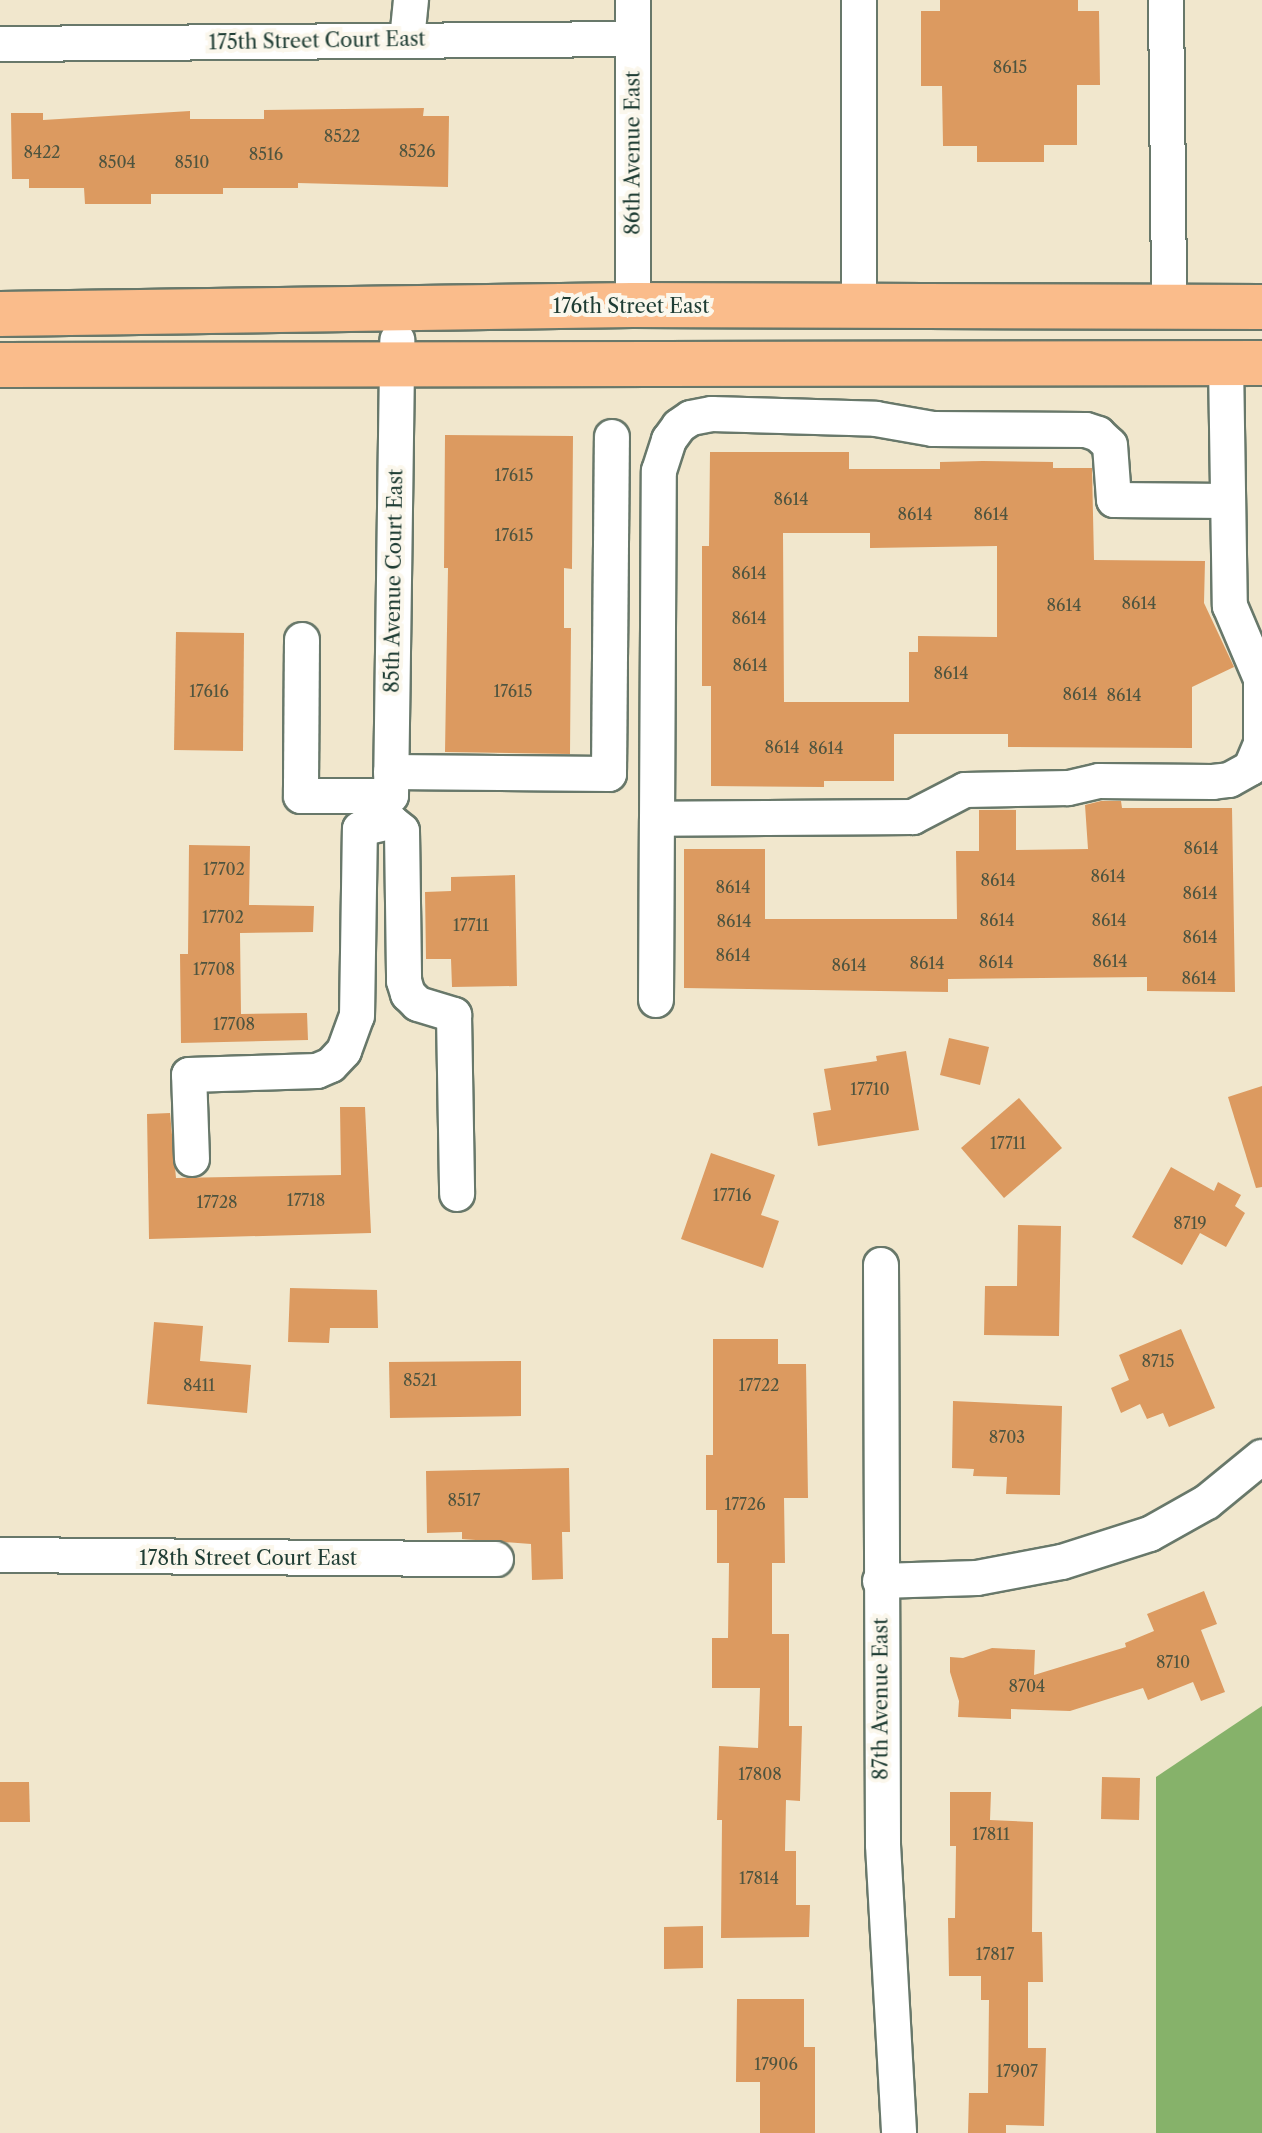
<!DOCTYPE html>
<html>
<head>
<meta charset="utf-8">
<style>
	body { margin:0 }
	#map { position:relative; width:1262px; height:2133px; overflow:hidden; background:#f1e7cd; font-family:"Libre Caslon Text",serif }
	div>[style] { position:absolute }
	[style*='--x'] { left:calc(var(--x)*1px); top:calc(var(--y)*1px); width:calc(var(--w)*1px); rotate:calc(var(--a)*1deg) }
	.forest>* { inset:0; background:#86b26a }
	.building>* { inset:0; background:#dc9a60 }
	.roads { filter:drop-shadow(2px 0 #68786a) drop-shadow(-2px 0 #68786a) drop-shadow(0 2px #68786a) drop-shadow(0 -2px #68786a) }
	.minor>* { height:34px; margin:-17px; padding:0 17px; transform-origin:17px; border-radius:17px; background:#fff }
	.major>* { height:44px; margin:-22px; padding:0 22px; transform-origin:22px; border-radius:22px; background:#fabc8b }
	span { translate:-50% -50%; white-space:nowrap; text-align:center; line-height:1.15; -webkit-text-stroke:8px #fbf7ec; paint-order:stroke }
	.number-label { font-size:16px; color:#4e543f }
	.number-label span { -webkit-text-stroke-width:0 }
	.street-label { font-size:20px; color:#1f3d34 }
</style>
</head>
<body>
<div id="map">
	<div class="forest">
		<i style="clip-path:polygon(1262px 1706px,1262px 2133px,1156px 2133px,1156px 1777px)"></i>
	</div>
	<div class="building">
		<i style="clip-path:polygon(940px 0,1078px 0,1078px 11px,1099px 11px,1100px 85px,1077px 85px,1077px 145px,1044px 145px,1044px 162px,977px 162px,977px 146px,943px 146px,942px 86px,921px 86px,921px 11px,940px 11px)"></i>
		<i style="clip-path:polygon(424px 108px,423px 116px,449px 116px,448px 187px,298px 183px,298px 188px,223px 188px,223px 194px,151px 194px,151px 204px,85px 204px,84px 188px,29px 188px,29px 179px,12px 179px,11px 113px,43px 113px,43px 120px,190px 111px,190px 119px,264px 119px,264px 110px)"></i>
		<i style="clip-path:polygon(445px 435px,573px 436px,572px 569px,564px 568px,564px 628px,571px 628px,570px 754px,445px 752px,448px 568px,444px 568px)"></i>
		<i style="clip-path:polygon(evenodd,710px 452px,849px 452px,849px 469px,940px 469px,940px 462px,983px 461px,1053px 462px,1053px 468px,1092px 468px,1094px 560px,1205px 561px,1204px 603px,1234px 667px,1192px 687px,1192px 748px,1008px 747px,1008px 734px,894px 734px,894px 781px,824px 781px,824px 787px,711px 786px,711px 686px,702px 686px,702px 546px,709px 546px,710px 452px,783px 533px,870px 533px,870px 548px,997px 546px,997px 637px,918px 636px,918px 652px,909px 652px,909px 702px,784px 702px,783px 533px)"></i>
		<i style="clip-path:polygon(176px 632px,244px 633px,243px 751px,174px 750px)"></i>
		<i style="clip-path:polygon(1101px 801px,1121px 801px,1122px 808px,1232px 808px,1235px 992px,1147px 991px,1147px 977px,948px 979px,948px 992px,684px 988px,684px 849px,765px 849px,765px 919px,957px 919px,956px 851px,979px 851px,979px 810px,1016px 810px,1016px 850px,1088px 849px,1085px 805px)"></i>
		<i style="clip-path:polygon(189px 845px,250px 846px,249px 905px,314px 906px,313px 932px,240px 933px,241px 1014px,307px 1013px,308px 1040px,181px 1043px,180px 954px,188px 954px)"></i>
		<i style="clip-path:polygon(515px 875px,517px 986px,452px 987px,451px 959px,426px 959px,425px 892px,451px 891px,451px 877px)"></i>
		<i style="clip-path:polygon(949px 1038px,989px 1047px,980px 1085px,940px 1075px)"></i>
		<i style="clip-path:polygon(906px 1051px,919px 1130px,818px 1146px,813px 1113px,831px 1110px,824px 1069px,877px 1061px,876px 1056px)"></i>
		<i style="clip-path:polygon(1262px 1086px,1262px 1187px,1256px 1188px,1228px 1097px)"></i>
		<i style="clip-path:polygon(1019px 1098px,1062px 1148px,1004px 1198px,961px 1148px)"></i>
		<i style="clip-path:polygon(340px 1107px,365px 1107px,371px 1233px,149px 1239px,147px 1114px,170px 1113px,176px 1178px,341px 1175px)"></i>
		<i style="clip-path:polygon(711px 1153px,775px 1175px,761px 1215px,779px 1221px,763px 1268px,681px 1239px)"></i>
		<i style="clip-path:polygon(1171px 1167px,1214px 1191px,1218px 1182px,1241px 1195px,1235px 1206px,1245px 1213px,1226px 1247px,1200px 1233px,1182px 1265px,1132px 1237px)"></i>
		<i style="clip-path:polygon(1018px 1225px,1061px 1226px,1059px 1336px,984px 1335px,985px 1286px,1017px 1286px)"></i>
		<i style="clip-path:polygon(290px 1288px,377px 1290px,378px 1328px,330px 1328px,329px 1343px,288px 1342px)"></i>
		<i style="clip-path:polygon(154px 1322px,203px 1326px,200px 1361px,251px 1365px,247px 1413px,147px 1404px)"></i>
		<i style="clip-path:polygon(1181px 1329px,1215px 1408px,1169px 1427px,1163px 1413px,1147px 1419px,1140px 1404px,1121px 1413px,1111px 1388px,1129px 1380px,1119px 1355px)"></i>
		<i style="clip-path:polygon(713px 1339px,778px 1339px,778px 1364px,806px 1364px,808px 1498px,784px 1498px,785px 1563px,772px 1563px,772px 1634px,789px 1634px,789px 1726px,802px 1726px,800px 1801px,786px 1800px,785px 1851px,796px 1851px,796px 1905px,810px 1905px,809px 1937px,721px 1938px,722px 1820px,717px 1820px,719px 1746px,758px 1748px,760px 1688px,712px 1688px,712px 1638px,728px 1638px,729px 1563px,717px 1563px,717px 1510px,706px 1510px,706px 1455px,713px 1455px)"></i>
		<i style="clip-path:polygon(521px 1361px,521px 1416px,390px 1418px,389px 1362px)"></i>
		<i style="clip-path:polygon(953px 1401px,1062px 1406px,1060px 1495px,1006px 1494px,1007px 1477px,973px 1476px,974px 1469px,952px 1468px)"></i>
		<i style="clip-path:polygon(569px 1468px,570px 1532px,562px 1532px,563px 1579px,532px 1580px,531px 1544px,462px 1539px,462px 1532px,427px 1533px,426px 1471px)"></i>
		<i style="clip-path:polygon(1204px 1591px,1217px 1624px,1201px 1630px,1225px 1692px,1201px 1701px,1193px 1682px,1148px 1700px,1143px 1688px,1070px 1711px,1011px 1709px,1011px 1719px,958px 1717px,959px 1701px,950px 1672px,950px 1657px,963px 1658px,992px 1648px,1035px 1650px,1034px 1675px,1126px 1647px,1125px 1643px,1154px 1631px,1147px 1614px)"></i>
		<i style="clip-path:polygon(1102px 1777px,1140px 1778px,1139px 1820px,1101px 1819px)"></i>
		<i style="clip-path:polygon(0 1782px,29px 1782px,30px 1822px,0 1822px)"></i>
		<i style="clip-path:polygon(950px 1792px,991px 1792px,990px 1820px,1033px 1822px,1032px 1932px,1042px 1932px,1043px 1982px,1028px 1982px,1028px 2048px,1046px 2048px,1044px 2126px,1006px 2125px,1006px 2133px,968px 2133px,969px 2093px,988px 2093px,989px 2000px,981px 2000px,981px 1976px,949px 1976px,948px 1918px,955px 1918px,956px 1846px,950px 1846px)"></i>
		<i style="clip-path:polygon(703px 1926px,703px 1968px,664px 1969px,664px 1927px)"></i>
		<i style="clip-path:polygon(737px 1999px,804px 1999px,804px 2047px,815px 2047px,815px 2133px,760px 2133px,760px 2082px,736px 2082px)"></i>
	</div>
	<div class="roads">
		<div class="minor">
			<i style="--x:859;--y:0;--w:306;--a:90"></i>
			<i style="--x:1166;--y:0;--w:306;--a:89.4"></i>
			<i style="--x:407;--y:40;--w:40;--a:-84.3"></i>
			<i style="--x:0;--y:44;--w:633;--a:-0.45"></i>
			<i style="--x:633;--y:305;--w:305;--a:-90"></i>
			<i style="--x:1226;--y:363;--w:243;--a:89.1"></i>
			<i style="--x:1230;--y:606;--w:79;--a:67"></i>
			<i style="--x:1261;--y:679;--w:65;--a:90"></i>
			<i style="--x:1261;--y:744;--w:26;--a:113"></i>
			<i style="--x:1251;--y:768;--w:25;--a:151"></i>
			<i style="--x:1229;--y:780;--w:16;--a:173"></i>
			<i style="--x:1213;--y:782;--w:114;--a:-179.5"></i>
			<i style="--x:1099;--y:781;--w:32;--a:167"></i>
			<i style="--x:1068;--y:788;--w:103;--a:178.9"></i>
			<i style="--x:965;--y:790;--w:59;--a:152.6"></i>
			<i style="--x:913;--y:817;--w:256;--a:179.6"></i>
			<i style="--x:657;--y:819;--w:348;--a:-89.7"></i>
			<i style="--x:659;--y:471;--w:33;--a:-72"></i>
			<i style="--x:669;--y:440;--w:17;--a:-54"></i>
			<i style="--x:679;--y:426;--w:14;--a:-34"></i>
			<i style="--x:691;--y:418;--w:21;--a:-11"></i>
			<i style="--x:712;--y:414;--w:164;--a:1.7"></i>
			<i style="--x:876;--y:419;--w:58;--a:10"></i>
			<i style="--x:933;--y:429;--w:153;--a:0.4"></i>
			<i style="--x:1086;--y:430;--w:13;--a:18"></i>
			<i style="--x:1098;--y:434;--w:16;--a:43"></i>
			<i style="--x:1110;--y:445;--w:55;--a:85.8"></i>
			<i style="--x:1114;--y:500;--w:114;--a:0.5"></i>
			<i style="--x:302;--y:640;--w:156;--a:90.4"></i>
			<i style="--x:301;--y:796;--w:90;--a:0"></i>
			<i style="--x:391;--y:772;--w:218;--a:0.5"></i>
			<i style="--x:609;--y:774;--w:337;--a:-89.5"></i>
			<i style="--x:391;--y:795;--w:455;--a:-89.2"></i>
			<i style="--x:391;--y:822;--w:14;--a:39"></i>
			<i style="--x:402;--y:831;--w:150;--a:89.2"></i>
			<i style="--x:404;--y:981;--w:14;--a:73"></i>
			<i style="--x:408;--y:994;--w:14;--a:45"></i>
			<i style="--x:418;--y:1004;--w:38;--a:17"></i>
			<i style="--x:454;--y:1015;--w:179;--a:89"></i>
			<i style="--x:656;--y:1000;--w:181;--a:-89.7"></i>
			<i style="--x:192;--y:1159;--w:84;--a:-92"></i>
			<i style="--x:189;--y:1075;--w:128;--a:-1.8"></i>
			<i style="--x:317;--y:1071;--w:15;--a:-23"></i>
			<i style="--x:331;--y:1065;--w:19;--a:-47"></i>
			<i style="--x:344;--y:1051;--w:37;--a:-70"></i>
			<i style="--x:357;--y:1016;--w:187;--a:-89.1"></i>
			<i style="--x:360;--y:829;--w:32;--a:-13"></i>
			<i style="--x:881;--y:1265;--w:580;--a:89.8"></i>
			<i style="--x:883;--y:1845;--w:288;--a:86.8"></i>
			<i style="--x:0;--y:1555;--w:496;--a:0.5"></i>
			<i style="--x:880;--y:1581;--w:97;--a:-1.8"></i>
			<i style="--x:977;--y:1578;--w:86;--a:-10.7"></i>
			<i style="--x:1062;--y:1562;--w:92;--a:-17.7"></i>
			<i style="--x:1150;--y:1534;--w:65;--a:-29.3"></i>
			<i style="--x:1207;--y:1502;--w:71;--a:-39.3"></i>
		</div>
		<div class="major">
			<i style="--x:0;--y:314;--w:633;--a:-0.81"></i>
			<i style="--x:633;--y:305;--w:629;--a:0.18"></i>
			<i style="--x:0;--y:365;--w:1262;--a:-0.09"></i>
		</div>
	</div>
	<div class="number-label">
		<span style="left:1010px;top:67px">8615</span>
		<span style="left:342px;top:136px">8522</span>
		<span style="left:417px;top:151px">8526</span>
		<span style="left:42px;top:152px">8422</span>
		<span style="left:266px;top:154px">8516</span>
		<span style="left:117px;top:162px">8504</span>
		<span style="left:192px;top:162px">8510</span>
		<span style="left:514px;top:475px">17615</span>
		<span style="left:791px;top:499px">8614</span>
		<span style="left:915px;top:514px">8614</span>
		<span style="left:991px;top:514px">8614</span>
		<span style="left:514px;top:535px">17615</span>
		<span style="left:749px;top:573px">8614</span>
		<span style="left:1139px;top:603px">8614</span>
		<span style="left:1064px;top:605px">8614</span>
		<span style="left:749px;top:618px">8614</span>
		<span style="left:750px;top:665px">8614</span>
		<span style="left:951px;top:673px">8614</span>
		<span style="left:209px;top:691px">17616</span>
		<span style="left:513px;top:691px">17615</span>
		<span style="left:1080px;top:694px">8614</span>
		<span style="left:1124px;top:695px">8614</span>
		<span style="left:782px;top:747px">8614</span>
		<span style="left:826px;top:748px">8614</span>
		<span style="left:1201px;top:848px">8614</span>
		<span style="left:224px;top:869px">17702</span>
		<span style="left:1108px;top:876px">8614</span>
		<span style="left:998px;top:880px">8614</span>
		<span style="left:733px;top:887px">8614</span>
		<span style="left:1200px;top:893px">8614</span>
		<span style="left:223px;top:917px">17702</span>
		<span style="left:997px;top:920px">8614</span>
		<span style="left:1109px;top:920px">8614</span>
		<span style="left:734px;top:921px">8614</span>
		<span style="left:471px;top:925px">17711</span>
		<span style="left:1200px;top:937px">8614</span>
		<span style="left:733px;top:955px">8614</span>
		<span style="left:1110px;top:961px">8614</span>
		<span style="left:996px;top:962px">8614</span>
		<span style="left:927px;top:963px">8614</span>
		<span style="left:849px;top:965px">8614</span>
		<span style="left:214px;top:969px">17708</span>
		<span style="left:1199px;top:978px">8614</span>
		<span style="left:234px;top:1024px">17708</span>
		<span style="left:870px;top:1089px">17710</span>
		<span style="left:1008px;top:1143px">17711</span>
		<span style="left:732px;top:1195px">17716</span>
		<span style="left:306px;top:1200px">17718</span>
		<span style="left:217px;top:1202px">17728</span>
		<span style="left:1190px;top:1223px">8719</span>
		<span style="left:1158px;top:1361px">8715</span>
		<span style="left:420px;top:1380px">8521</span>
		<span style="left:199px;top:1385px">8411</span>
		<span style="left:759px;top:1385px">17722</span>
		<span style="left:1007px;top:1437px">8703</span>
		<span style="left:464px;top:1500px">8517</span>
		<span style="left:745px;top:1504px">17726</span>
		<span style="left:1173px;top:1662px">8710</span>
		<span style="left:1027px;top:1686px">8704</span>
		<span style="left:760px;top:1774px">17808</span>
		<span style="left:991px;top:1834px">17811</span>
		<span style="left:759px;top:1878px">17814</span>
		<span style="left:995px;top:1954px">17817</span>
		<span style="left:776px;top:2064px">17906</span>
		<span style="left:1017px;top:2071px">17907</span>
	</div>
	<div class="street-label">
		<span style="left:317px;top:41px;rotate:-1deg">175th Street Court East</span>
		<span style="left:633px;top:153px;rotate:-90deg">86th Avenue East</span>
		<span style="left:631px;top:306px">176th Street East</span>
		<span style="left:394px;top:581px;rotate:-89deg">85th Avenue Court East</span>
		<span style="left:248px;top:1558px">178th Street Court East</span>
		<span style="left:881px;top:1699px;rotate:-90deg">87th Avenue East</span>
	</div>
</div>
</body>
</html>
